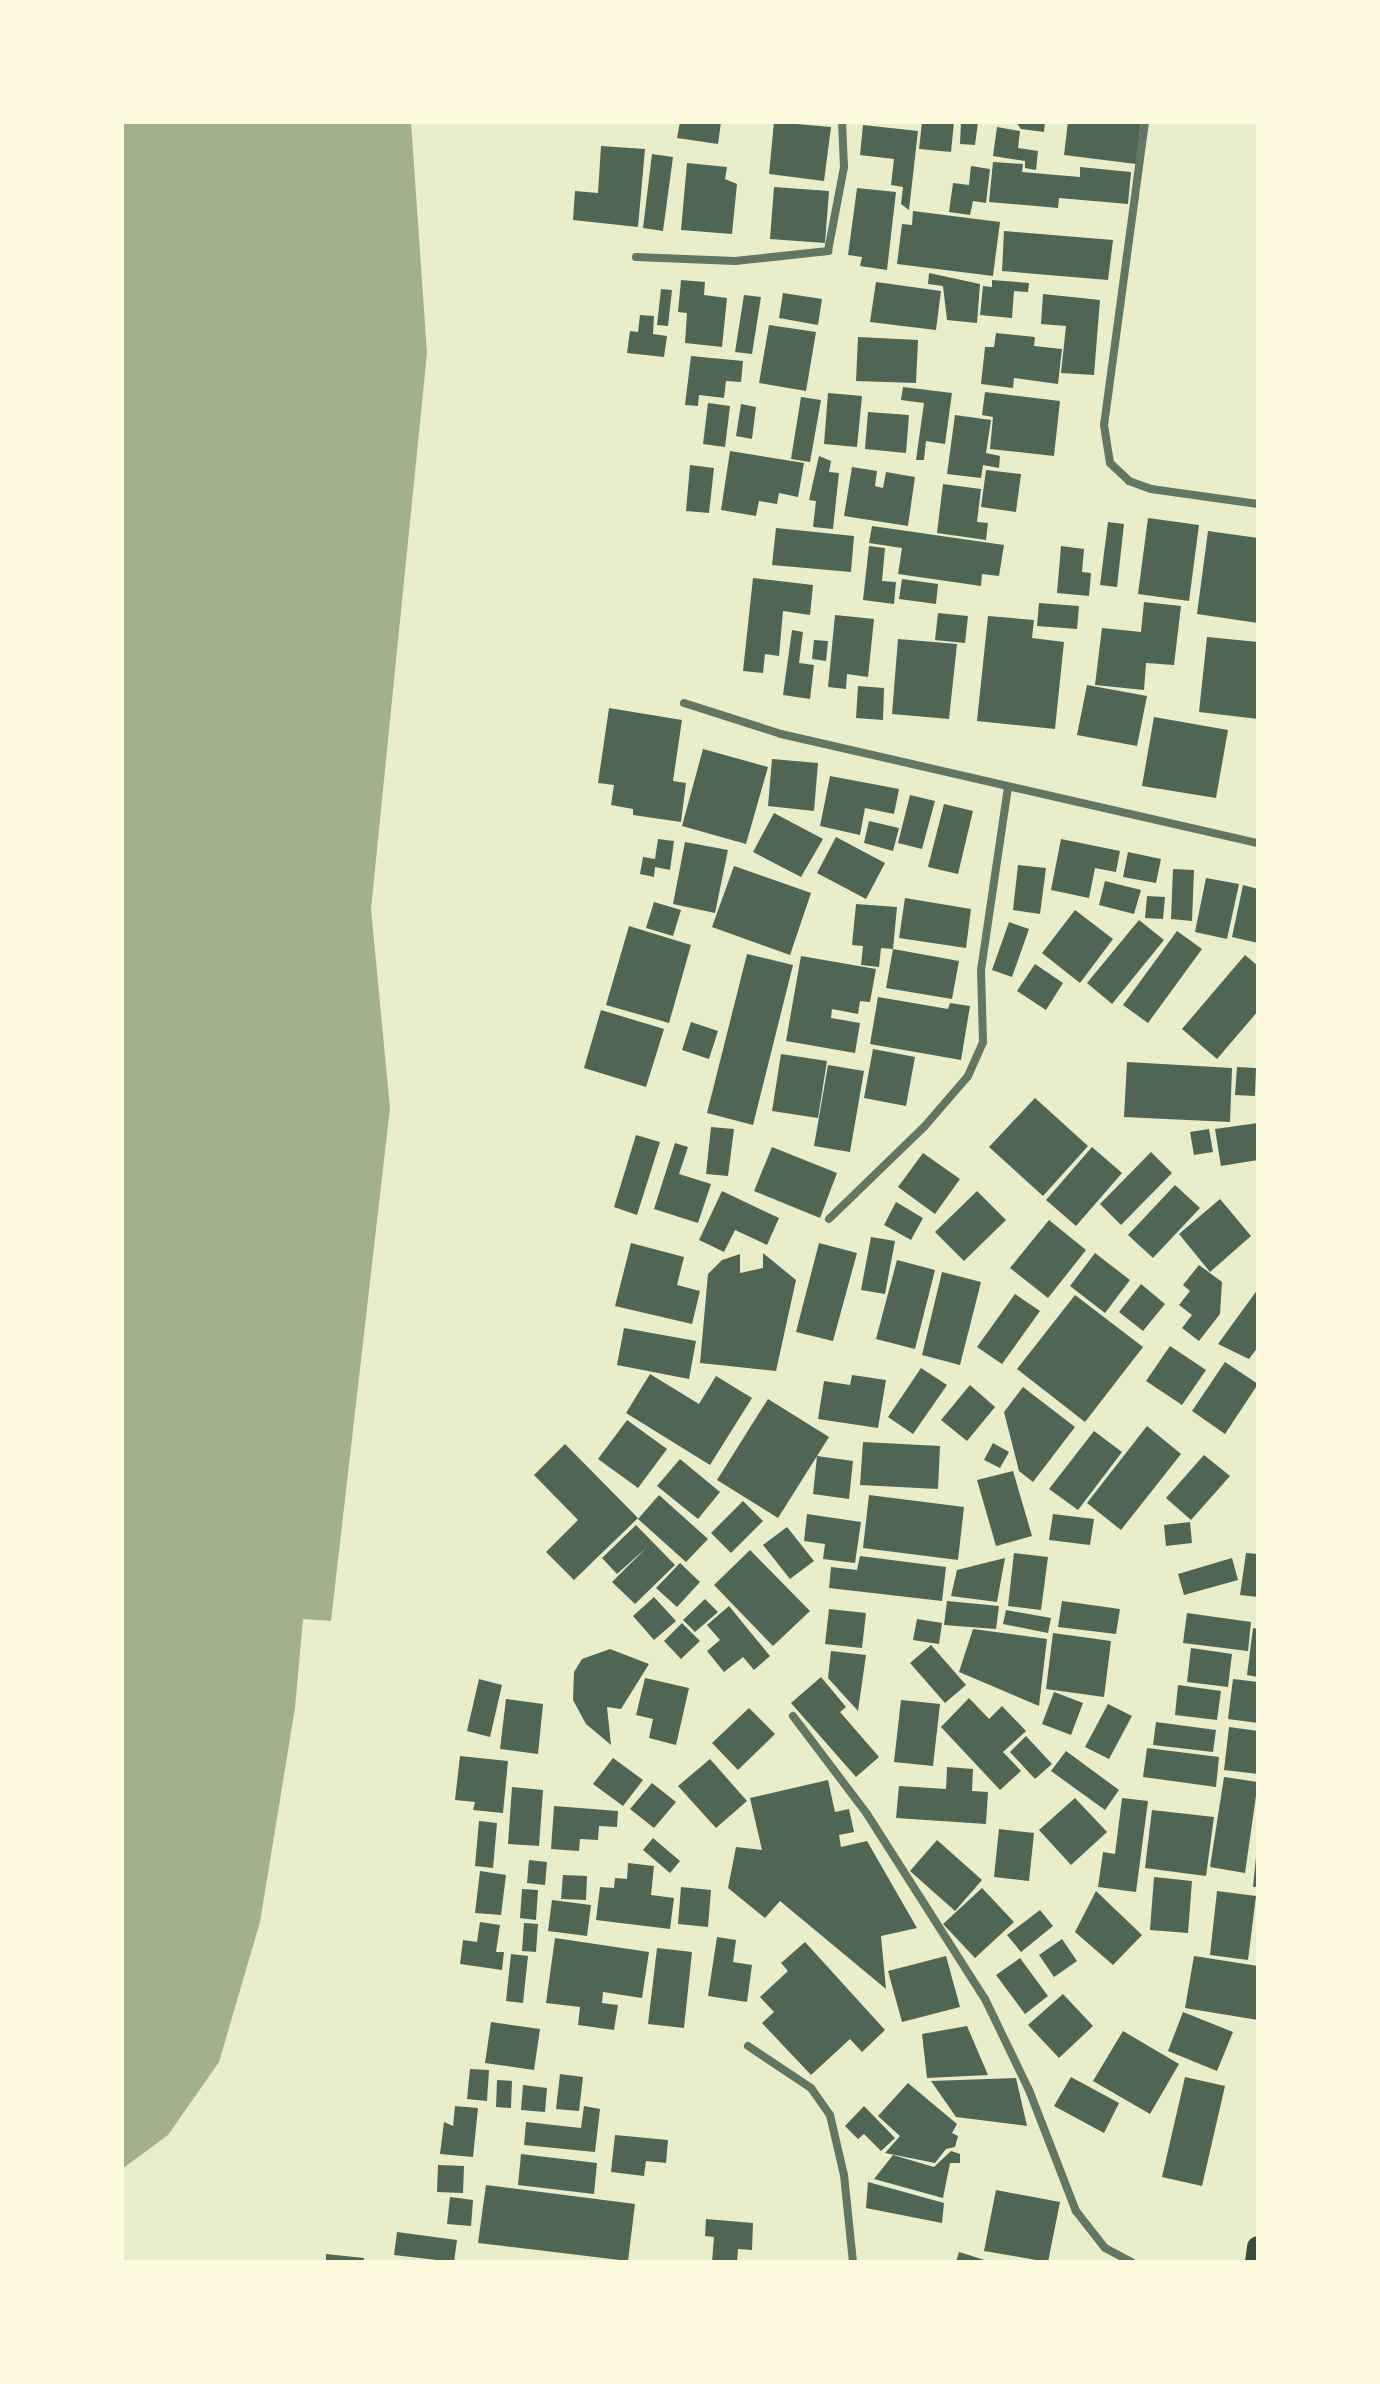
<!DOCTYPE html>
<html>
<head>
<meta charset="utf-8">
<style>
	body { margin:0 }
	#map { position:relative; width:1380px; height:2384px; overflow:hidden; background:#e9edc9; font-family:"PT Sans Narrow",sans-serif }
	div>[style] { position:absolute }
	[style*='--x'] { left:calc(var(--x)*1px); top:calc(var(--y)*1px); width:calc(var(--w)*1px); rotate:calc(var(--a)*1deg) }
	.water>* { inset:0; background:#a3b18a }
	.building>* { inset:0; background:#4f6655 }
	.minor>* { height:8px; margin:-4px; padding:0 4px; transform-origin:4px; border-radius:4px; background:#617663 }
	.trunk>* { height:22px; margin:-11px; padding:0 11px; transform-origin:11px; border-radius:11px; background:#344e41 }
	span { translate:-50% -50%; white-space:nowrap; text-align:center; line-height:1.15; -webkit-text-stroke:8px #fefae0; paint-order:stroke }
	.frame { position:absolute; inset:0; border:124px solid #fefae0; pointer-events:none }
</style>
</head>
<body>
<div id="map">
	<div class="water">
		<i style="clip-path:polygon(122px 122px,411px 122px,427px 353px,371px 909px,390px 1108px,331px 1621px,303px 1619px,295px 1708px,260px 1922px,219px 2062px,168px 2135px,122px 2169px)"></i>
	</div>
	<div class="building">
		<i style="clip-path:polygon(680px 122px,721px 122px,718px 144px,677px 138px)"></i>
		<i style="clip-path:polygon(774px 122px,831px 127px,824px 181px,769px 174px)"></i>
		<i style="clip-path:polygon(922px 122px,954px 122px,951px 152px,919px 149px)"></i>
		<i style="clip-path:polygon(961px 122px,978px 122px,975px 145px,960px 144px)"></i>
		<i style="clip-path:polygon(1016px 122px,1045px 122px,1044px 132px,1021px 129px)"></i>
		<i style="clip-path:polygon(1068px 122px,1141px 122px,1136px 164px,1064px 155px)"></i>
		<i style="clip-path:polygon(863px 125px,918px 131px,909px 210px,901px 204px,903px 187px,891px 185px,894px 159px,860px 155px)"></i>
		<i style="clip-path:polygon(997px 127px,1020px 131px,1018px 148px,1038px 151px,1036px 170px,1025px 168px,1025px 161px,993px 156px)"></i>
		<i style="clip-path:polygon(601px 146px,645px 149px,638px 227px,573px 220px,575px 191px,598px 193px)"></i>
		<i style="clip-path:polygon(652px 154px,673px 157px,663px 231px,643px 228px)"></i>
		<i style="clip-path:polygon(993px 162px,1023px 164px,1022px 172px,1080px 177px,1080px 167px,1131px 172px,1128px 204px,1059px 198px,1058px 208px,989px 202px)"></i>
		<i style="clip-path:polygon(687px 163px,727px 167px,725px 179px,737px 184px,732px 234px,681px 230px)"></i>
		<i style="clip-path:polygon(971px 166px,990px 169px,986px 203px,973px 201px,970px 215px,949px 212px,953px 183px,969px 185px)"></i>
		<i style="clip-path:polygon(774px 187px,829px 191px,825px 243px,770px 239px)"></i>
		<i style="clip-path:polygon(857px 188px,896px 192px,887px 270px,860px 266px,862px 257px,848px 255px)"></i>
		<i style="clip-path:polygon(913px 211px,1000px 222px,993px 276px,897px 264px,902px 224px,912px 225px)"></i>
		<i style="clip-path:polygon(1004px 231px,1113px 240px,1108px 280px,1002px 271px)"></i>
		<i style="clip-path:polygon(929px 273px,980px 284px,977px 323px,947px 320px,943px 286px,928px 284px)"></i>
		<i style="clip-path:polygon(681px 280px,705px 282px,704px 295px,727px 298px,722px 347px,685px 343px,687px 313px,678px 312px)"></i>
		<i style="clip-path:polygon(992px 280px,1029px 283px,1028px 292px,1014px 291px,1012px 318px,980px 315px,983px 286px,992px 287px)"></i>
		<i style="clip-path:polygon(876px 282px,941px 291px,936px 330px,870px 322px)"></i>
		<i style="clip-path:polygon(661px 289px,672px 290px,668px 326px,657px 325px)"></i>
		<i style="clip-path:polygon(783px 293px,822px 299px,818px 325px,779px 318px)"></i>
		<i style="clip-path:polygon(1043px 294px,1100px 300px,1094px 375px,1061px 373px,1066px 326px,1041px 324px)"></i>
		<i style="clip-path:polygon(744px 295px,761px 297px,752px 354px,735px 352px)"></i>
		<i style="clip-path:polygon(640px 315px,654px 316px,653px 334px,667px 336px,664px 357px,627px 353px,630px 331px,638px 332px)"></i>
		<i style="clip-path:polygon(769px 325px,816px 332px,806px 391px,759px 383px)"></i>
		<i style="clip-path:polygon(996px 333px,1035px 337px,1034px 346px,1062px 349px,1058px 384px,1014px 378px,1013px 388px,981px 384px,985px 347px,994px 347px)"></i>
		<i style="clip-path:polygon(858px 337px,918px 340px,916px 383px,856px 381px)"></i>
		<i style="clip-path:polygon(691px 356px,743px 361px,741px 382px,726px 381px,724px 398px,699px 395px,698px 406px,685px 405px)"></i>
		<i style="clip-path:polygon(903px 387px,952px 393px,945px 444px,926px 441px,924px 460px,916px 460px,924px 403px,901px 400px)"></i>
		<i style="clip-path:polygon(985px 392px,1060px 401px,1054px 456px,990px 449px,993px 417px,982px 415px)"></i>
		<i style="clip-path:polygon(828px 393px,862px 396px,857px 447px,824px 444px)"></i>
		<i style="clip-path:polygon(801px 397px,821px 400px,810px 462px,791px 459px)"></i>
		<i style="clip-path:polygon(708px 403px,730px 406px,725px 447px,703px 444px)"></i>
		<i style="clip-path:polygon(741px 404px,756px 407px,752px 439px,736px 436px)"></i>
		<i style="clip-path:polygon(868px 412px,909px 415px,906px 453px,865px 449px)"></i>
		<i style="clip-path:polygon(955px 415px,991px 420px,986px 453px,1000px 456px,999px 468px,983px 465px,981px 478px,947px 474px)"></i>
		<i style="clip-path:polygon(730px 451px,804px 463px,798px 497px,779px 493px,777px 504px,759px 501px,756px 516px,721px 510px)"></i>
		<i style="clip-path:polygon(819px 456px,831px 461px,829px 472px,839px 473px,833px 529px,813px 527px,816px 501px,809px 500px)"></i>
		<i style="clip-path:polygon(690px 465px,714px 468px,709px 513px,686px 511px)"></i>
		<i style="clip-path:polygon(852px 467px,877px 471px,875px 486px,883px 488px,886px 472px,915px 477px,908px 526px,844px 516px)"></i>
		<i style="clip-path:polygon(986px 470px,1021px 474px,1016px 512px,981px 507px)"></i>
		<i style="clip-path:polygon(943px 484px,981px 489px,977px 522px,988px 523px,986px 540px,937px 533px)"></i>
		<i style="clip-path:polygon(1148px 518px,1199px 525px,1189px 601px,1138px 594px)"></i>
		<i style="clip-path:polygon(1108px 522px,1124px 524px,1117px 587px,1100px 585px)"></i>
		<i style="clip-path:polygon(872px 526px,1004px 545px,999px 576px,982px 574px,981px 586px,898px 574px,902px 548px,869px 543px)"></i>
		<i style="clip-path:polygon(776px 528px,854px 536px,851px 572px,772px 565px)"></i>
		<i style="clip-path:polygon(1208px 531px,1258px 538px,1258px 623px,1197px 614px)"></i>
		<i style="clip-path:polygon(869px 546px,885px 548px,882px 581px,896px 582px,894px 604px,863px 600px)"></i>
		<i style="clip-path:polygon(1061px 546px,1084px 549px,1082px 572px,1091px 573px,1089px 596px,1057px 593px)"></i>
		<i style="clip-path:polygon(753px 578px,813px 585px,810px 615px,783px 611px,779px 656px,765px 654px,763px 673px,743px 671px)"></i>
		<i style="clip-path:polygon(902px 579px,938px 584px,936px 604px,899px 599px)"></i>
		<i style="clip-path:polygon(1144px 602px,1181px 606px,1174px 665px,1146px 663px,1144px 690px,1095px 685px,1102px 628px,1141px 632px)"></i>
		<i style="clip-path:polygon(1039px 603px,1079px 606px,1077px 629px,1037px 626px)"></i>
		<i style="clip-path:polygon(938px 613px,968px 616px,965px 643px,935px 640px)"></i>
		<i style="clip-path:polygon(835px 615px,874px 619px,868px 677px,847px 674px,846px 689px,828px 687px)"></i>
		<i style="clip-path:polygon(988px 616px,1034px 620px,1032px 638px,1064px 642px,1055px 729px,977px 721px)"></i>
		<i style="clip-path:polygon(792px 630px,803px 632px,799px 663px,814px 665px,810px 699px,783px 695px)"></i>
		<i style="clip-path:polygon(1207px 637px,1258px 642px,1258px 719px,1199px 712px)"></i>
		<i style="clip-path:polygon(898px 639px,957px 644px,949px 719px,892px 714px)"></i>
		<i style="clip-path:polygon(814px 640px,828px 641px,826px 661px,812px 659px)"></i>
		<i style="clip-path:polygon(1087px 685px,1147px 696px,1137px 746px,1077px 735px)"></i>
		<i style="clip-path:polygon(858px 686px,884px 688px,883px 720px,856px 718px)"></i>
		<i style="clip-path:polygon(609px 708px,682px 720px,673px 781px,686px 783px,681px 822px,633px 815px,633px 809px,611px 805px,614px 785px,598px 783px)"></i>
		<i style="clip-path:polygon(1154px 717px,1228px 730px,1216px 798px,1142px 786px)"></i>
		<i style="clip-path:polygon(703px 749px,768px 767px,746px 844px,682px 826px)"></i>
		<i style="clip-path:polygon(772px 759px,818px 763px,814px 811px,768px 806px)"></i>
		<i style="clip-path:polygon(830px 776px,899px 789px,894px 814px,865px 808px,860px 835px,820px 826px)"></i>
		<i style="clip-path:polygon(910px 795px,935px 801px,922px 849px,898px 843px)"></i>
		<i style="clip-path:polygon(944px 804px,973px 811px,958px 874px,928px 867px)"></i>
		<i style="clip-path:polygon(774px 813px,823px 839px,801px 877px,753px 852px)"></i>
		<i style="clip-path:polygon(869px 821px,899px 828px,893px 851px,864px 843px)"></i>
		<i style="clip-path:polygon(836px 837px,885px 863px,866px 899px,817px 873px)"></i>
		<i style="clip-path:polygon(658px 839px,674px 841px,670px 870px,655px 867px,654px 877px,640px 874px,643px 857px,655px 859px)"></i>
		<i style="clip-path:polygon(1061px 839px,1120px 851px,1116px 872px,1095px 868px,1089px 898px,1051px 890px)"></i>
		<i style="clip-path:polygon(685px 842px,728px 850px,715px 913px,673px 904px)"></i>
		<i style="clip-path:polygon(1128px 852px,1161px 859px,1156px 883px,1123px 877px)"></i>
		<i style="clip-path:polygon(1018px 865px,1046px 868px,1040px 914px,1013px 910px)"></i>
		<i style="clip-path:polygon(734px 866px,811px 893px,790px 955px,712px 927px)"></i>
		<i style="clip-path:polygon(1173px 869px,1194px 870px,1192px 921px,1171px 919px)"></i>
		<i style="clip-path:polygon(1206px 878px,1239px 884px,1227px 939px,1195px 932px)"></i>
		<i style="clip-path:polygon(1105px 881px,1141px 890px,1134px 914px,1099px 905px)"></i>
		<i style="clip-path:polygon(1243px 885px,1258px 889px,1258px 943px,1232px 937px)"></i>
		<i style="clip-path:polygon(1147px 896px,1165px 897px,1163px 919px,1145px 918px)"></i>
		<i style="clip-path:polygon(905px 898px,971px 909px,966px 948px,899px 938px)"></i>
		<i style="clip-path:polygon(654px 902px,681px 910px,673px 936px,646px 928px)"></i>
		<i style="clip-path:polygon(856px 904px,897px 907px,893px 949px,881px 948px,879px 967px,861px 965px,863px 946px,852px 945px)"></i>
		<i style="clip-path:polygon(1075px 910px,1113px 939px,1080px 983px,1042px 953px)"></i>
		<i style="clip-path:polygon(1139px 920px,1164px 940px,1112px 1004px,1087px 983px)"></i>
		<i style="clip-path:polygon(1009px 922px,1029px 929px,1012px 977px,992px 970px)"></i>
		<i style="clip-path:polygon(629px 926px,691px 945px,669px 1023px,606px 1005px)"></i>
		<i style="clip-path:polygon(1177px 931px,1202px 949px,1148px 1023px,1123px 1005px)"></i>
		<i style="clip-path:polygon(893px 949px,959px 961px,952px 999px,886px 988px)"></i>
		<i style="clip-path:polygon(747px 954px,793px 965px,753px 1125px,707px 1113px)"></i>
		<i style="clip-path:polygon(1245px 955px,1258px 966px,1258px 1011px,1217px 1059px,1182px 1029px)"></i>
		<i style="clip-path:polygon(801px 956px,876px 969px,870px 1002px,860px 1001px,858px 1014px,832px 1009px,831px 1018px,860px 1023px,855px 1053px,786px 1041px)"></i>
		<i style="clip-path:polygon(1035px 964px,1063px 983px,1046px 1010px,1017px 991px)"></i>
		<i style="clip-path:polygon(878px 997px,948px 1009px,950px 1003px,970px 1006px,961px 1060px,870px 1044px)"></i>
		<i style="clip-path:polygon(601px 1010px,664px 1029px,646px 1087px,584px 1068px)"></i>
		<i style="clip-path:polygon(691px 1022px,718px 1031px,709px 1059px,682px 1050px)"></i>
		<i style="clip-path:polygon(873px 1049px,915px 1057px,906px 1106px,864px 1098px)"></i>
		<i style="clip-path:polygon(781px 1054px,827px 1061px,818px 1118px,772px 1111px)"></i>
		<i style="clip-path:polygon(1127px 1062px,1232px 1068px,1230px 1122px,1124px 1117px)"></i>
		<i style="clip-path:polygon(828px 1065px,864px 1071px,850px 1152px,814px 1146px)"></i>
		<i style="clip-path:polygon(1237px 1067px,1256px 1068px,1255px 1096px,1235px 1095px)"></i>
		<i style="clip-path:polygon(1035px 1098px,1088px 1146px,1043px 1196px,989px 1147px)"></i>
		<i style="clip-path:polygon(1258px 1123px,1258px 1160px,1221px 1166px,1215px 1129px)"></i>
		<i style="clip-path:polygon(711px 1127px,734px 1129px,728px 1176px,706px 1174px)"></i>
		<i style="clip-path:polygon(1209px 1129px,1213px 1152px,1194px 1155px,1190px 1132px)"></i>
		<i style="clip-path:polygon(636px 1135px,660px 1142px,637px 1215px,614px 1207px)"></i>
		<i style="clip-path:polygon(675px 1143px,688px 1147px,679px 1174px,711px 1184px,698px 1223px,654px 1209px)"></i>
		<i style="clip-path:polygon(772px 1147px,837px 1173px,820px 1218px,754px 1191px)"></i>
		<i style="clip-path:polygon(1092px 1147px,1122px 1173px,1076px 1226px,1046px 1200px)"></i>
		<i style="clip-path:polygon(1151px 1152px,1172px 1173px,1121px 1225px,1100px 1204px)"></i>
		<i style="clip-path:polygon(923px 1153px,960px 1179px,935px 1214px,898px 1187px)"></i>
		<i style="clip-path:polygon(1175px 1185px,1200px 1208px,1153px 1258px,1128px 1235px)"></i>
		<i style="clip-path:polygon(722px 1191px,779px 1218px,767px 1245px,735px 1230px,724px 1252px,699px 1240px)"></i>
		<i style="clip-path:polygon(977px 1191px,1006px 1220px,964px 1261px,935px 1232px)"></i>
		<i style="clip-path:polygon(1220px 1199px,1251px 1236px,1210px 1272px,1179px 1234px)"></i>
		<i style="clip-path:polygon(896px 1202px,923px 1218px,911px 1240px,884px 1225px)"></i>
		<i style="clip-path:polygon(1049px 1220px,1086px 1250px,1048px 1298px,1010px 1268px)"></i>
		<i style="clip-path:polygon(871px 1237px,895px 1241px,885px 1294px,861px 1290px)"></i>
		<i style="clip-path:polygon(631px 1243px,684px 1257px,677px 1285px,700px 1291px,692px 1324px,615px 1306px)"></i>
		<i style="clip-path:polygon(819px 1243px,857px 1253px,833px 1341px,796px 1332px)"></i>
		<i style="clip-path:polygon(763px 1253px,796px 1280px,776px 1371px,700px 1363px,708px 1274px,722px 1260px,740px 1254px,740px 1273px,763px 1268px)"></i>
		<i style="clip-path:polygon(1095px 1253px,1130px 1280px,1105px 1313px,1070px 1286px)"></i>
		<i style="clip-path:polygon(897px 1260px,935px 1270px,915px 1349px,876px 1339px)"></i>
		<i style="clip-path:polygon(1199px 1265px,1222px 1282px,1220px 1314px,1199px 1341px,1182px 1328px,1192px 1315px,1179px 1305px,1190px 1291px,1183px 1285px)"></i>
		<i style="clip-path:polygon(942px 1272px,981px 1282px,960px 1365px,922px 1355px)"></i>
		<i style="clip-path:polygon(1141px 1284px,1165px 1304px,1143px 1331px,1119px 1312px)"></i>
		<i style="clip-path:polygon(1258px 1289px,1258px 1347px,1249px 1359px,1218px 1344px)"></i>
		<i style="clip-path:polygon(1015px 1294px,1040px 1311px,1002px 1364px,977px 1347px)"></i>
		<i style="clip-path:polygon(1075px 1295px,1143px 1347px,1085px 1422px,1017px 1369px)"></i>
		<i style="clip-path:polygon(624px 1328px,696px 1341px,689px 1379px,617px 1365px)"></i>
		<i style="clip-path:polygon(1170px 1346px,1206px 1370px,1182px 1405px,1146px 1381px)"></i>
		<i style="clip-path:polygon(1225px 1362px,1258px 1384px,1225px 1434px,1192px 1411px)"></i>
		<i style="clip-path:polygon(921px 1368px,947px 1385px,913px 1434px,888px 1417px)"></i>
		<i style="clip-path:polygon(650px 1374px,699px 1404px,716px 1376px,752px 1398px,710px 1465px,626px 1413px)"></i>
		<i style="clip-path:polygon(852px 1375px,886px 1380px,878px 1428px,818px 1419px,824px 1381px,850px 1385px)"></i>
		<i style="clip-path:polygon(970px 1385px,995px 1407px,967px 1441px,941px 1420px)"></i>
		<i style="clip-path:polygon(1023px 1387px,1075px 1427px,1033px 1482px,1019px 1471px,1004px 1412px)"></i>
		<i style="clip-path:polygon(768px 1399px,829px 1437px,778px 1518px,717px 1480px)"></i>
		<i style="clip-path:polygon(627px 1420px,667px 1449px,638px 1488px,598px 1459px)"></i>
		<i style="clip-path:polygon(1147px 1426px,1181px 1454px,1121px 1530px,1087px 1503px)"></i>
		<i style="clip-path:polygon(1094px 1431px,1122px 1452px,1078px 1510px,1049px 1489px)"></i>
		<i style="clip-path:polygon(863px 1442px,940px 1446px,938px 1489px,860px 1485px)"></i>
		<i style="clip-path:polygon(993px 1443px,1009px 1452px,1000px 1468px,984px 1460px)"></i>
		<i style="clip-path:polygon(565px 1444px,638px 1518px,574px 1580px,546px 1552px,578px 1520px,534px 1475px)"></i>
		<i style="clip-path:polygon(1204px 1455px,1230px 1476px,1191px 1520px,1166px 1498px)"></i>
		<i style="clip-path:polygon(817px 1456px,853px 1461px,849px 1499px,813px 1494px)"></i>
		<i style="clip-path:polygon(680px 1459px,720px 1492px,698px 1519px,657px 1486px)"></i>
		<i style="clip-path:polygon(1013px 1471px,1032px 1536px,996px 1546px,977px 1480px)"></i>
		<i style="clip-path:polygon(659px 1495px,708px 1539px,686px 1562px,638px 1519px)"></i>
		<i style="clip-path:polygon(869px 1495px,964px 1507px,958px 1560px,863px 1548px)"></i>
		<i style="clip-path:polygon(743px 1501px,763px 1521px,731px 1553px,711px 1533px)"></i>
		<i style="clip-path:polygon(807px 1514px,861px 1522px,855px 1563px,823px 1559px,825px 1544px,804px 1541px)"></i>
		<i style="clip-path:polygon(1053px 1514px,1094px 1519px,1090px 1545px,1049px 1540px)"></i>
		<i style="clip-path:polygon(1190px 1522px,1192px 1543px,1166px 1546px,1164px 1525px)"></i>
		<i style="clip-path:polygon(636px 1525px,675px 1565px,635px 1604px,612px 1582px,646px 1548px,617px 1574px,602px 1558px)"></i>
		<i style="clip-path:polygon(787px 1527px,814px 1561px,790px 1579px,763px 1545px)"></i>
		<i style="clip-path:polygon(750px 1550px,810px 1611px,773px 1646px,714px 1585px)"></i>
		<i style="clip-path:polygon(1014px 1553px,1048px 1557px,1041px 1610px,1008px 1606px)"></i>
		<i style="clip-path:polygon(1246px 1553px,1258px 1554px,1258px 1597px,1240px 1595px)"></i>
		<i style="clip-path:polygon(860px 1556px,946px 1567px,942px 1601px,829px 1588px,831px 1567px,857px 1570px)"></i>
		<i style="clip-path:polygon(1005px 1558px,997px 1602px,951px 1596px,957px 1570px)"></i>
		<i style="clip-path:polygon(1232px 1558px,1238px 1580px,1184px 1595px,1178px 1574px)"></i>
		<i style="clip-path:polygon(680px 1563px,700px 1582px,677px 1607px,656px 1588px)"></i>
		<i style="clip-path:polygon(654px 1597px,676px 1621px,654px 1640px,633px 1616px)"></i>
		<i style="clip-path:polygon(705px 1599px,718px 1612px,695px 1632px,683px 1620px)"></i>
		<i style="clip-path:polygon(947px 1601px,999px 1606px,996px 1629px,944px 1625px)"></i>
		<i style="clip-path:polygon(1062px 1601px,1120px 1609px,1116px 1634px,1058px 1627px)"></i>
		<i style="clip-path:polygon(729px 1606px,770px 1656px,754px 1670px,743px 1657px,724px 1672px,707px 1651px,720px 1640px,707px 1625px)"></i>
		<i style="clip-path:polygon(829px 1609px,866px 1613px,862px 1648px,825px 1644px)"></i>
		<i style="clip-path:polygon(1006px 1610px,1051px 1618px,1048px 1633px,1003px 1624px)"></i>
		<i style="clip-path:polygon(1187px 1613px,1251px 1622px,1248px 1651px,1183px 1643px)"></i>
		<i style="clip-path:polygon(917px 1619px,942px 1623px,939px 1644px,913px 1640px)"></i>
		<i style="clip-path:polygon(682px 1623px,700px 1641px,681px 1659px,664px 1641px)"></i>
		<i style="clip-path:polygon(1253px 1628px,1258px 1629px,1258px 1677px,1247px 1675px)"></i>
		<i style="clip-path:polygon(973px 1629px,1047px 1639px,1039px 1706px,959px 1672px)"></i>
		<i style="clip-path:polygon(1053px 1633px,1111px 1641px,1104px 1697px,1046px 1689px)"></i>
		<i style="clip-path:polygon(931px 1645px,966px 1685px,945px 1703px,910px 1663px)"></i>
		<i style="clip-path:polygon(1191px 1648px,1232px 1654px,1228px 1687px,1187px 1682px)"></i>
		<i style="clip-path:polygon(610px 1649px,649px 1664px,621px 1709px,607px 1707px,611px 1745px,586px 1724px,573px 1700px,574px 1672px,582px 1659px)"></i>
		<i style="clip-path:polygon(831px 1651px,866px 1655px,858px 1711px,828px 1678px)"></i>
		<i style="clip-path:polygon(821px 1677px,846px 1707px,840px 1712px,879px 1757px,856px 1777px,791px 1703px)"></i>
		<i style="clip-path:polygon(645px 1678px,689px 1688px,676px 1745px,649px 1738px,653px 1719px,636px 1715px)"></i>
		<i style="clip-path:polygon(479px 1679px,502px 1685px,490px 1737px,467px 1731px)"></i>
		<i style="clip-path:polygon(1233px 1679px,1258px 1682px,1258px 1723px,1228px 1719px)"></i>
		<i style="clip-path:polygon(1178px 1685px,1221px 1691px,1217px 1720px,1175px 1715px)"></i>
		<i style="clip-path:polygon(1054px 1692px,1083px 1703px,1071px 1735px,1042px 1724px)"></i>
		<i style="clip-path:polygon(969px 1698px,989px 1719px,1002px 1706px,1026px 1731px,1003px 1752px,1021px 1771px,1000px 1790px,941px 1727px)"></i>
		<i style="clip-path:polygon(506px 1699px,543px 1704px,538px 1754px,500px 1749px)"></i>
		<i style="clip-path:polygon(901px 1700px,940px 1704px,933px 1766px,894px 1762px)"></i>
		<i style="clip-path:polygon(1108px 1704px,1132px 1716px,1109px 1759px,1085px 1747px)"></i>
		<i style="clip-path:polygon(749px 1708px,775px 1734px,738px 1770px,712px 1743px)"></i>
		<i style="clip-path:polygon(1156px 1722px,1216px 1730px,1213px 1752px,1153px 1745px)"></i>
		<i style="clip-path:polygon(1229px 1727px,1258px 1731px,1258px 1774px,1224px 1770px)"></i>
		<i style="clip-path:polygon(1026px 1736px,1052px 1764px,1035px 1779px,1010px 1752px)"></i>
		<i style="clip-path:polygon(1147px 1748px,1219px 1757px,1216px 1787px,1143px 1777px)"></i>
		<i style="clip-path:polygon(1066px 1751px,1119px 1790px,1105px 1810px,1051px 1771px)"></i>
		<i style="clip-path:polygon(460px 1756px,508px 1761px,503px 1813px,473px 1810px,475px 1802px,455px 1800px)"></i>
		<i style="clip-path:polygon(613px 1758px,643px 1780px,623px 1806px,593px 1784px)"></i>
		<i style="clip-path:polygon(710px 1759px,747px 1801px,716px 1828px,678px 1786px)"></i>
		<i style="clip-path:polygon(947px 1767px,973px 1769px,972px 1791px,988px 1792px,986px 1824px,896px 1818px,899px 1786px,946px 1789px)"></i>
		<i style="clip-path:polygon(1224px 1777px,1258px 1782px,1245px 1873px,1210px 1867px)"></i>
		<i style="clip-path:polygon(828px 1780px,835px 1812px,849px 1809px,854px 1832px,839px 1835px,841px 1847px,867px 1841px,917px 1928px,881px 1936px,886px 1989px,780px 1901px,765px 1918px,728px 1888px,736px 1847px,762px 1850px,750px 1798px)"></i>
		<i style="clip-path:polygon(652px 1783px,676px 1802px,654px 1828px,630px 1809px)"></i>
		<i style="clip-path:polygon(512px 1787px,543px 1790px,539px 1846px,508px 1844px)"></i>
		<i style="clip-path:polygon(1075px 1798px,1107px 1832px,1071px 1865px,1039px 1830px)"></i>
		<i style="clip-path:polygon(1122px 1798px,1148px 1801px,1136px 1892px,1098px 1887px,1103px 1852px,1115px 1854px)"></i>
		<i style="clip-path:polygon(554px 1806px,618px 1811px,617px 1827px,599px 1826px,598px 1840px,580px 1839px,579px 1851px,551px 1849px)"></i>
		<i style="clip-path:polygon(1152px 1810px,1214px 1817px,1206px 1876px,1145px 1868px)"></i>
		<i style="clip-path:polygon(479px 1821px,497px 1823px,493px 1868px,475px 1866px)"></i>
		<i style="clip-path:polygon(999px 1829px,1034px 1833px,1029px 1881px,994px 1877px)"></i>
		<i style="clip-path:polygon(653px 1838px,680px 1861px,670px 1873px,643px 1850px)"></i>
		<i style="clip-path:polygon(937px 1840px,982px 1880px,955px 1911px,910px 1871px)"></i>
		<i style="clip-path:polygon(1256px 1857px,1258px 1857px,1258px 1887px,1253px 1887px)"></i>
		<i style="clip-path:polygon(529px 1860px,547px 1862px,545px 1885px,527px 1883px)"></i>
		<i style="clip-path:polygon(628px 1863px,654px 1866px,651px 1895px,674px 1898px,670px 1929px,596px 1920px,600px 1887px,614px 1888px,615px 1878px,627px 1879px)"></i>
		<i style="clip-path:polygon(480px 1871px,506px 1875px,501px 1915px,475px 1913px)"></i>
		<i style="clip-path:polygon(563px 1875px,587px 1876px,586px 1900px,561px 1899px)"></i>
		<i style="clip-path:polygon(1154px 1877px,1192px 1881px,1188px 1933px,1150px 1930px)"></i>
		<i style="clip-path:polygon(681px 1887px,711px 1890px,708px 1927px,678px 1924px)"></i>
		<i style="clip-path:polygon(982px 1888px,1014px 1922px,975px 1958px,943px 1924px)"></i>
		<i style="clip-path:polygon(522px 1889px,538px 1890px,536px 1920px,520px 1918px)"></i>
		<i style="clip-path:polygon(1096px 1891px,1142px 1935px,1113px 1965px,1075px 1932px)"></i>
		<i style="clip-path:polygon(1217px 1891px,1256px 1896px,1248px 1960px,1210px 1955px)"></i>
		<i style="clip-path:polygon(552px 1900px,591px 1905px,587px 1936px,548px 1931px)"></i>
		<i style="clip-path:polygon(1040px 1910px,1053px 1926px,1021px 1952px,1007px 1935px)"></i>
		<i style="clip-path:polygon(480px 1922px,500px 1925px,496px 1952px,504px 1952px,502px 1970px,460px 1964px,463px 1940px,477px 1942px)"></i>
		<i style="clip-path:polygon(524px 1923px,538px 1924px,536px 1952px,522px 1951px)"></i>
		<i style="clip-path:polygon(717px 1937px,736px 1940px,733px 1962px,752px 1965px,747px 2002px,708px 1996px)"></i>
		<i style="clip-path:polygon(555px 1938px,649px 1952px,642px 1998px,603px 1992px,602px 2003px,618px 2005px,614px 2030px,578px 2025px,580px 2007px,546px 2003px)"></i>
		<i style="clip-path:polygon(1062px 1939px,1077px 1961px,1054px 1977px,1039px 1955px)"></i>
		<i style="clip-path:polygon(805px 1942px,885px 2030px,862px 2052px,850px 2039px,811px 2075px,762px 2023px,774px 2012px,760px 1997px,788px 1971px,781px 1963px)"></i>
		<i style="clip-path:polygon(657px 1948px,692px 1952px,684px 2028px,648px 2024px)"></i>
		<i style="clip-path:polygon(511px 1954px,528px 1956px,523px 2003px,506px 2001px)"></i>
		<i style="clip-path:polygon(946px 1956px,960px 2007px,902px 2022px,888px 1971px)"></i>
		<i style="clip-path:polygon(1194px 1956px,1258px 1966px,1258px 2020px,1185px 2008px)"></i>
		<i style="clip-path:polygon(1020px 1958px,1048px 1996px,1025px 2014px,996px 1975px)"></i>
		<i style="clip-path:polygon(1063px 1994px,1093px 2026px,1059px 2058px,1028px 2025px)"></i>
		<i style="clip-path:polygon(1183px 2012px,1233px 2032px,1217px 2071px,1168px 2051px)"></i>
		<i style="clip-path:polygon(491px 2022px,540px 2029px,534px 2070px,485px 2063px)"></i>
		<i style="clip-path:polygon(967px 2026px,988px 2075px,927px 2078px,922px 2034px)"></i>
		<i style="clip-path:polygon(1123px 2031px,1179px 2064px,1150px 2114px,1093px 2081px)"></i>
		<i style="clip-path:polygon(470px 2069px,489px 2070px,487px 2101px,467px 2099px)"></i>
		<i style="clip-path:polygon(560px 2074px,583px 2077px,579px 2111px,556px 2109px)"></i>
		<i style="clip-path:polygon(1071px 2077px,1119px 2103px,1104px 2133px,1054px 2106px)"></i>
		<i style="clip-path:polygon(1185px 2077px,1225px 2086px,1202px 2186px,1162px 2177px)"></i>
		<i style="clip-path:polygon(1016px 2078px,1027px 2126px,956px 2117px,931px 2081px)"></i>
		<i style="clip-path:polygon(497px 2080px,512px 2081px,511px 2108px,496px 2107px)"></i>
		<i style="clip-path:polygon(908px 2083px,957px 2124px,952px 2133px,958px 2136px,955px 2147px,946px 2149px,935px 2163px,885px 2153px,900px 2136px,878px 2116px)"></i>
		<i style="clip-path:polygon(523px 2085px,547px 2088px,545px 2112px,521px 2110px)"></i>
		<i style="clip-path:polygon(455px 2106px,478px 2108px,473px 2157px,440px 2154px,444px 2122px,453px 2126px)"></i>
		<i style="clip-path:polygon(584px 2106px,600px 2109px,595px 2152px,524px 2145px,526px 2122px,581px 2128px)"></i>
		<i style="clip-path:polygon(864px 2106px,895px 2138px,881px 2151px,864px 2134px,858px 2139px,845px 2126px)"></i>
		<i style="clip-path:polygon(615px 2135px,668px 2140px,666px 2163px,646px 2161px,644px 2176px,611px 2172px)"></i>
		<i style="clip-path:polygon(951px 2151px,960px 2154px,960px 2163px,950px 2163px,943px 2198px,874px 2179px,893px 2155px,934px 2167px)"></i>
		<i style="clip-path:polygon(521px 2154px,597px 2163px,594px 2194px,518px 2185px)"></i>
		<i style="clip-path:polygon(438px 2165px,464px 2166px,463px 2193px,437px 2192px)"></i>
		<i style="clip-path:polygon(868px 2182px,944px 2203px,942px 2223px,866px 2208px)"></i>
		<i style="clip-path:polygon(486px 2185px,635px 2204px,628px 2261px,478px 2243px)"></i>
		<i style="clip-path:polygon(996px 2190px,1060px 2202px,1048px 2262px,984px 2251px)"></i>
		<i style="clip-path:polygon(450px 2197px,473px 2200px,471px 2226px,447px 2224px)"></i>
		<i style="clip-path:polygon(706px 2219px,753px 2223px,752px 2250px,738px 2249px,737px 2262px,712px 2262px,714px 2237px,705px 2236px)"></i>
		<i style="clip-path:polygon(397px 2232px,457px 2240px,454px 2262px,394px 2255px)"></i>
		<i style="clip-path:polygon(959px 2252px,988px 2261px,988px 2262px,956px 2262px)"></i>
		<i style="clip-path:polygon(326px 2254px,364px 2258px,364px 2262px,326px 2262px)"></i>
	</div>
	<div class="minor">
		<i style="--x:1145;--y:122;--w:306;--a:97.7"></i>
		<i style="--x:1104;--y:425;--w:38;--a:81"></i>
		<i style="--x:1110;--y:463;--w:26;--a:43"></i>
		<i style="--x:1129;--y:481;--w:23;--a:20"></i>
		<i style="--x:1151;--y:489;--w:108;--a:8"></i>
		<i style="--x:636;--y:257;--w:99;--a:2.3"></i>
		<i style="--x:735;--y:261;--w:94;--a:-6.1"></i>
		<i style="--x:828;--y:251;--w:86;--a:-79.2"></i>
		<i style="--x:844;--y:167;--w:45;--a:-92.5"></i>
		<i style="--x:684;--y:703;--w:102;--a:17.7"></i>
		<i style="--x:781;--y:734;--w:489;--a:12.9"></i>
		<i style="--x:829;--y:1219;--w:132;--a:-44.1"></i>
		<i style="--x:924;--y:1127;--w:67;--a:-49.2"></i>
		<i style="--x:968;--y:1076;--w:37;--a:-66"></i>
		<i style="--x:983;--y:1042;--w:72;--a:-91.6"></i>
		<i style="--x:981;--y:970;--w:184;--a:-81.6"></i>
		<i style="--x:793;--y:1716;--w:123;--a:52.9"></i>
		<i style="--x:867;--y:1814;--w:219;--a:57.5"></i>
		<i style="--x:985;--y:1999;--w:101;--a:64.2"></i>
		<i style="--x:1029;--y:2090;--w:130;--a:68.8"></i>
		<i style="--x:1076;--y:2211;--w:47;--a:51.9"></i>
		<i style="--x:1105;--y:2248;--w:30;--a:28"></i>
		<i style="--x:748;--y:2046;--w:76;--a:33.7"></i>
		<i style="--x:811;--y:2088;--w:33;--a:55"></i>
		<i style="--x:830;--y:2115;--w:62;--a:76.9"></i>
		<i style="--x:844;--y:2175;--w:87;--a:84.1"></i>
	</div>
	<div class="trunk">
		<i style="--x:1256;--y:2262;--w:15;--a:-82"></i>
	</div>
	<div class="frame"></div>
</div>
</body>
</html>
